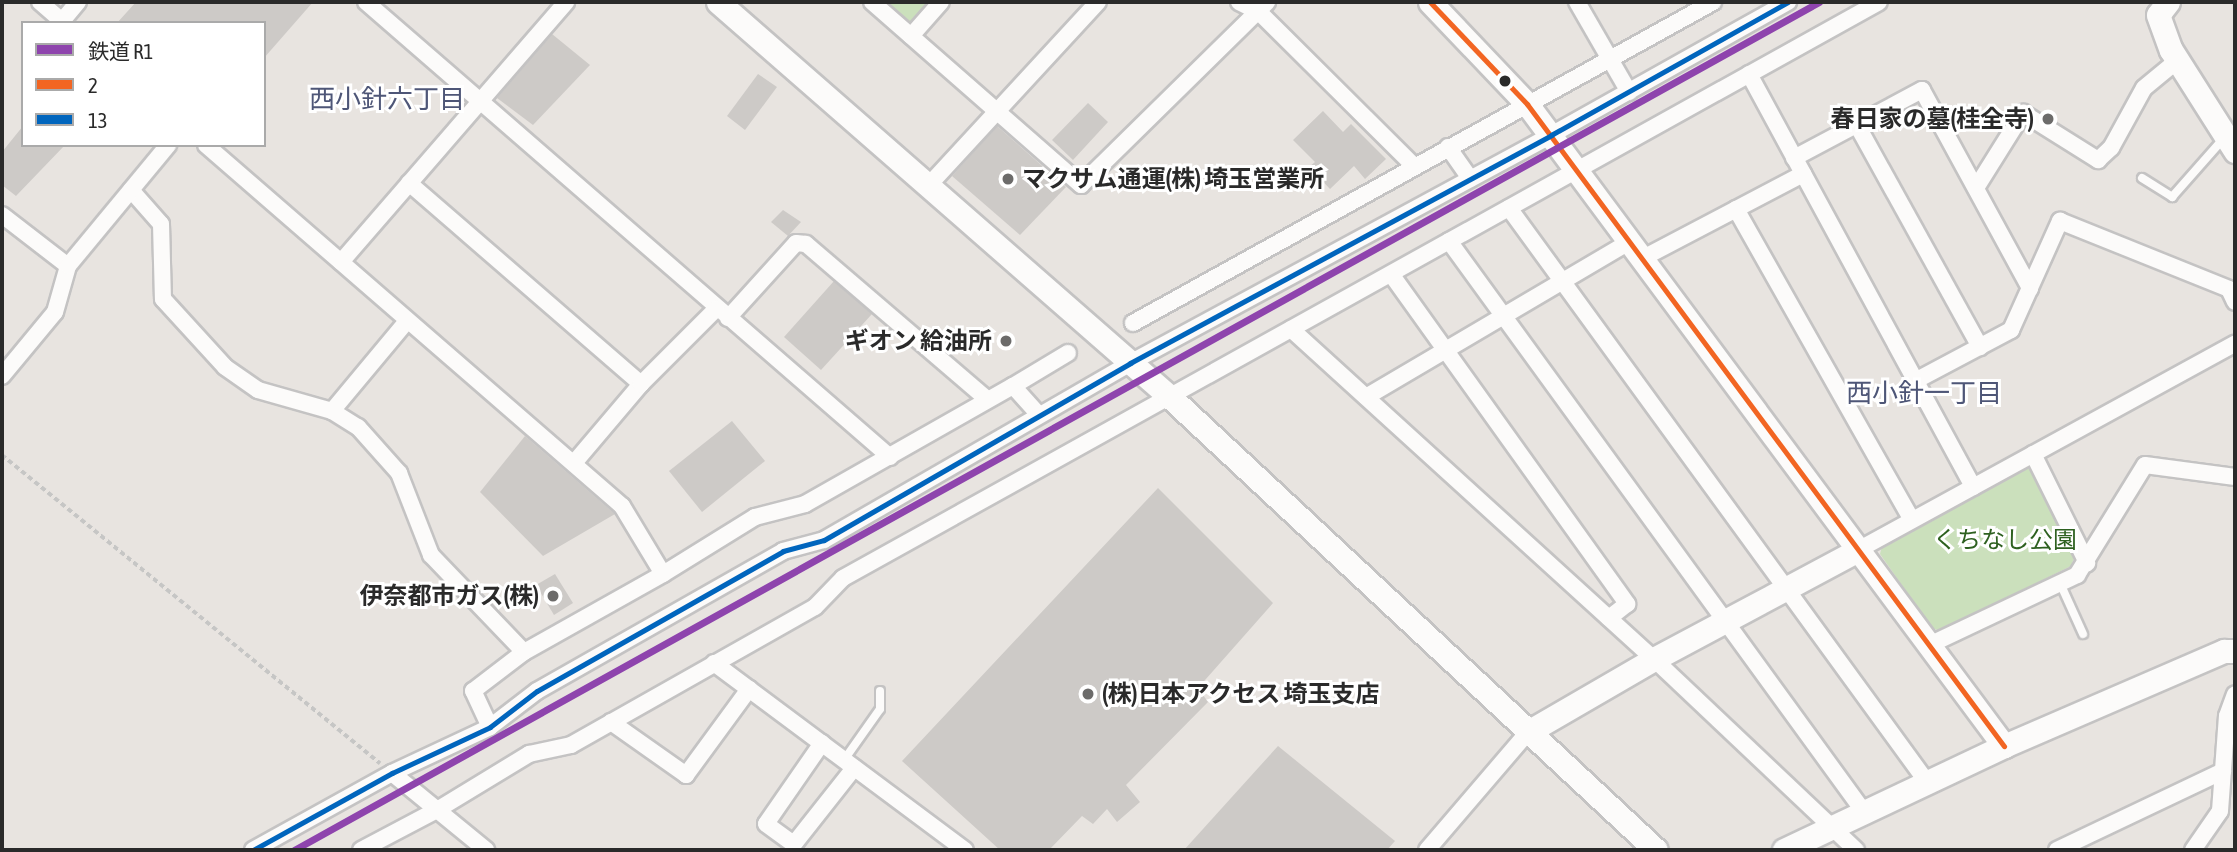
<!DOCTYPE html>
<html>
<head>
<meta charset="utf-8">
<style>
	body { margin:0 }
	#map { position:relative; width:2237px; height:852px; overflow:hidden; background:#e8e4e0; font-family:"Asap Condensed","Noto Sans JP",sans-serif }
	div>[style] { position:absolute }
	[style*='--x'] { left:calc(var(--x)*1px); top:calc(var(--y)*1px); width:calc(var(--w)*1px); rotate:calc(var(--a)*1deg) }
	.green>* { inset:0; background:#cbe0bc }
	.building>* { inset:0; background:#cdcac7 }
	.path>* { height:3.5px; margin-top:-1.75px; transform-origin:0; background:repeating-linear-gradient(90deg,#c6c6c5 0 5px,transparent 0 8.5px) }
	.roads { filter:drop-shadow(2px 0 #c4c3c3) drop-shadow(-2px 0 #c4c3c3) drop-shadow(0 2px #c4c3c3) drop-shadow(0 -2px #c4c3c3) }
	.lane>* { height:8px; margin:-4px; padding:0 4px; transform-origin:4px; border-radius:4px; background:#fcfbfa }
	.street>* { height:16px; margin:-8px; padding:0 8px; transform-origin:8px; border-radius:8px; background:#fcfbfa }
	.secondary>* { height:23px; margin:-11.5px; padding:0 11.5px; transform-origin:11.5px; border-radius:11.5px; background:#fcfbfa }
	.bus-1>* { height:5px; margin:-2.5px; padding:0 2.5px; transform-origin:2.5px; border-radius:2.5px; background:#f26522 }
	.bus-2>* { height:5px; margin:-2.5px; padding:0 2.5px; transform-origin:2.5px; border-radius:2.5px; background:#0065bd }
	.rail-1>* { height:7px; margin:-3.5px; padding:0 3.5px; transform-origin:3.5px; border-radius:3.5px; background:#8e44ad }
	.dots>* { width:19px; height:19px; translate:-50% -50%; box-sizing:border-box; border:4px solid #fff; border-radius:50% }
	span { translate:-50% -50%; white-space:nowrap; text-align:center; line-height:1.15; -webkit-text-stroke:6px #fff; paint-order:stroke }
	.poi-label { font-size:24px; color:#2a2a2a; font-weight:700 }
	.right { translate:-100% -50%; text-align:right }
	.left { translate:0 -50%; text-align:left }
	.park-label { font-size:24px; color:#2e6120 }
	.neighbourhood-label { font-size:26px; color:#4e5677 }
	.frame { position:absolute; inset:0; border:4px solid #2a2a2a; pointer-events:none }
	.legend { position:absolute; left:21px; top:21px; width:245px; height:126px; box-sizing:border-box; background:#fff; border:2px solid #aaa; margin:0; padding:9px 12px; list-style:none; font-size:21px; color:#2a2a2a }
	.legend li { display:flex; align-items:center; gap:14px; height:35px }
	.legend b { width:35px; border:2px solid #aaa }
</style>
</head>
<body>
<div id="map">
	<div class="green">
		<i style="clip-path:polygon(882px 2px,934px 2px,916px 22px,904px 21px)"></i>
		<i style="clip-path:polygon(2029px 467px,2035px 469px,2074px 558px,2071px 566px,1940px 631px,1932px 628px,1880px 554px,1882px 546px)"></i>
	</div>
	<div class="building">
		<i style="clip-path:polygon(136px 2px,313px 2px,264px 58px,264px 23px,117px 23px)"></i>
		<i style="clip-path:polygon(552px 34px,590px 65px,533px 125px,497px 98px)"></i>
		<i style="clip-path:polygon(758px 74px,777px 87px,745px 130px,727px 116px)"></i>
		<i style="clip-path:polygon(1088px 103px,1108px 122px,1073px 160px,1052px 140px)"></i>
		<i style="clip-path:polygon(1323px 111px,1343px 132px,1351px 124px,1386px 159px,1365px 179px,1354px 166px,1330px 189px,1309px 167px,1315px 162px,1293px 140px)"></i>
		<i style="clip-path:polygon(23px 126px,23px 145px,65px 145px,16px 196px,2px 185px,2px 152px)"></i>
		<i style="clip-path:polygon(997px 126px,1066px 187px,1020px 235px,952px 176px)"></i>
		<i style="clip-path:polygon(783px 210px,801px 222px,788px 236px,771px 222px)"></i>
		<i style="clip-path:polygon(834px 281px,872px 314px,821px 370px,784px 337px)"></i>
		<i style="clip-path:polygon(732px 421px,765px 461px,702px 512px,669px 471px)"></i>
		<i style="clip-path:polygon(525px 436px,615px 514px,543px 556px,480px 492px)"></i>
		<i style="clip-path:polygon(1158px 488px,1273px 603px,1198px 688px,1208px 702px,1126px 785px,1140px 802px,1117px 822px,1107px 809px,1093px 824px,1082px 816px,1049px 850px,1000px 850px,902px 761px)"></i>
		<i style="clip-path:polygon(555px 574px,573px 603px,554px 615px,536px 585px)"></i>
		<i style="clip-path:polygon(1278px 746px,1395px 841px,1387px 850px,1184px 850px)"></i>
	</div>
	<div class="path">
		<i style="--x:2;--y:455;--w:488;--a:39.2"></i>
	</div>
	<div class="roads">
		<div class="lane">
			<i style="--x:2142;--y:178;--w:36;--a:32"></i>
			<i style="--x:2172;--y:197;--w:79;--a:-48.6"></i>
			<i style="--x:2060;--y:583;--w:56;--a:65.7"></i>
			<i style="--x:844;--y:760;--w:62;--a:-54.8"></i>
			<i style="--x:880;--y:709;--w:18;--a:-90"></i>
		</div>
		<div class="street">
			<i style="--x:40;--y:2;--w:32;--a:41"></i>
			<i style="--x:366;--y:2;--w:694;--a:40.97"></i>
			<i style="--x:872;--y:2;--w:278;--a:41.2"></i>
			<i style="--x:1081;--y:185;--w:261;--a:-44.5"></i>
			<i style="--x:1239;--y:2;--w:22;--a:27"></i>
			<i style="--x:1259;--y:12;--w:218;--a:44.8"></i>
			<i style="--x:1577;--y:2;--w:104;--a:60"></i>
			<i style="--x:62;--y:21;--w:25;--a:-50"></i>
			<i style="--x:911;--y:36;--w:45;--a:-48.6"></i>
			<i style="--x:1749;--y:74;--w:470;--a:61.5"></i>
			<i style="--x:1857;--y:125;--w:254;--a:61"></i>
			<i style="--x:206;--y:145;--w:551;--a:40.95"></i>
			<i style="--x:622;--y:506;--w:79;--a:58.9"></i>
			<i style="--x:1448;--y:147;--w:39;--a:55"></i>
			<i style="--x:1794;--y:158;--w:145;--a:-28"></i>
			<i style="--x:1922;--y:90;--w:226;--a:61.4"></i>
			<i style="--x:409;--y:183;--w:307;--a:40.9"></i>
			<i style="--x:929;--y:185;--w:249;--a:-47.3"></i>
			<i style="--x:1976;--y:188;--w:89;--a:-57.9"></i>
			<i style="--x:2023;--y:113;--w:89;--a:32.1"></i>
			<i style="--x:2098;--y:160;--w:18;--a:-43"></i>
			<i style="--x:2111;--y:148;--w:68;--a:-61.2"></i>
			<i style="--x:2144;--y:88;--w:44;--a:-39.5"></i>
			<i style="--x:131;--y:190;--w:45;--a:48.6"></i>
			<i style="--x:161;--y:224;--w:75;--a:88.5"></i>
			<i style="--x:163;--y:299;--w:92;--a:47.6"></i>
			<i style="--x:225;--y:367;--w:40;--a:34.9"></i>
			<i style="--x:258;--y:390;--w:77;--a:15.8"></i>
			<i style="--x:332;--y:411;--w:31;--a:32"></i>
			<i style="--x:358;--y:427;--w:62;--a:48.3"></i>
			<i style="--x:399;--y:473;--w:88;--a:68.7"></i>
			<i style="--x:431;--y:555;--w:134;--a:46.2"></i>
			<i style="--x:1509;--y:208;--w:710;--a:53.94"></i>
			<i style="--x:1736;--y:209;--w:357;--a:60.5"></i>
			<i style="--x:2;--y:215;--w:83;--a:37.7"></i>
			<i style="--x:1449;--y:241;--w:706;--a:53.99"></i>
			<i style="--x:1643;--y:258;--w:181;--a:-27.7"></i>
			<i style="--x:341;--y:262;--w:344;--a:-49.1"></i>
			<i style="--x:1391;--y:274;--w:406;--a:54.4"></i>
			<i style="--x:1627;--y:604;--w:23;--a:142"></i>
			<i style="--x:728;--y:318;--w:101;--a:-47.8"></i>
			<i style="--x:796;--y:243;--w:10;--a:6"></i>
			<i style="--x:806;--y:244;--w:238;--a:40.6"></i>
			<i style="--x:1133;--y:323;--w:663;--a:-28.96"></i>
			<i style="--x:1291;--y:329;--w:491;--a:42.3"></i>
			<i style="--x:1654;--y:659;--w:278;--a:43.4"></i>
			<i style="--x:2;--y:376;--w:83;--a:-50.4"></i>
			<i style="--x:55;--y:312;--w:48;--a:-74.2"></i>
			<i style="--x:68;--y:266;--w:157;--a:-50.4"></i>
			<i style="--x:1915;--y:381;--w:109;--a:-28"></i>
			<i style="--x:2011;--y:330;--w:120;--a:-65.8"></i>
			<i style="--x:2060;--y:221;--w:182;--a:21.9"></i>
			<i style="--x:2229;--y:289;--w:14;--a:65"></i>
			<i style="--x:1013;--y:386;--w:64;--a:-31"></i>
			<i style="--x:1366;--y:397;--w:308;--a:-30.5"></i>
			<i style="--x:332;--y:411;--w:117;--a:-50.2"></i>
			<i style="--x:2033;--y:454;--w:122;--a:63.6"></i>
			<i style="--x:574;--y:463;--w:104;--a:-49.7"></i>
			<i style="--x:641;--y:384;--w:106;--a:-45"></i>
			<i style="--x:1858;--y:550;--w:430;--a:-28.7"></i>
			<i style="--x:1929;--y:645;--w:164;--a:-25.3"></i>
			<i style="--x:2077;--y:575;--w:129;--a:-58.3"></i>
			<i style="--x:2145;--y:465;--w:91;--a:7.6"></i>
			<i style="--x:714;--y:663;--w:313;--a:36.7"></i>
			<i style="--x:611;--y:722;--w:92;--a:35.2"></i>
			<i style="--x:686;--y:775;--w:107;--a:-53.8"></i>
			<i style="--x:490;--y:727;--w:40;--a:-115"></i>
			<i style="--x:473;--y:691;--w:64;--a:-37.4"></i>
			<i style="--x:524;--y:652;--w:159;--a:-29.3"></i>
			<i style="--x:663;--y:574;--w:108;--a:-31.8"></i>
			<i style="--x:755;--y:517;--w:52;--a:-14.6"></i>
			<i style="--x:805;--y:504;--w:239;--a:-29.6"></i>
			<i style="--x:1013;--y:386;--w:38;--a:48"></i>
			<i style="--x:822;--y:743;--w:98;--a:124.7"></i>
			<i style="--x:766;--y:824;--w:34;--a:36"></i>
			<i style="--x:794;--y:844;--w:97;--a:-51.7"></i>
			<i style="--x:392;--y:773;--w:122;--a:39.3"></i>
			<i style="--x:253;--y:850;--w:159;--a:-29"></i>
			<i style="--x:392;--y:773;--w:108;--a:-25.1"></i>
			<i style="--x:490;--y:727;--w:59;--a:-37.5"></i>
			<i style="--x:537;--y:691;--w:283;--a:-29.6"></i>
			<i style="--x:783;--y:551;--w:42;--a:-15"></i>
			<i style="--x:824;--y:540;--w:354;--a:-30"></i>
			<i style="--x:1130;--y:363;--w:479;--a:-28.4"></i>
			<i style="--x:1551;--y:135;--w:272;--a:-29.3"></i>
			<i style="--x:361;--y:850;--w:86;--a:-27.8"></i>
			<i style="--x:437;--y:810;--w:108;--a:-31.3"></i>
			<i style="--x:529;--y:754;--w:43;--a:-12.1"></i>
			<i style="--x:571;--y:745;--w:280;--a:-29.5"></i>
			<i style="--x:815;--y:607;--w:40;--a:-46"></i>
			<i style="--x:843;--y:578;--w:1185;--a:-29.07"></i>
			<i style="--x:1427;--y:850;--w:155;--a:-49.4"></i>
			<i style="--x:2057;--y:850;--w:184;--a:-25.4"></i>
			<i style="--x:2193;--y:850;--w:47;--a:-55.3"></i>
			<i style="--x:2220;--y:811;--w:95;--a:-85.8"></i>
			<i style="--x:2227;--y:716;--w:23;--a:-70"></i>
		</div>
		<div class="secondary">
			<i style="--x:718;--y:2;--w:600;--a:41.15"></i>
			<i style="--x:1170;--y:397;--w:664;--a:42.99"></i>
			<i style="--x:1430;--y:2;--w:141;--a:46.4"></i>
			<i style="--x:1527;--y:104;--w:800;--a:53.39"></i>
			<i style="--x:2168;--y:2;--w:16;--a:128"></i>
			<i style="--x:2158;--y:15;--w:37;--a:70"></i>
			<i style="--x:2171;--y:50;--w:120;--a:57.6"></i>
			<i style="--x:1528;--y:732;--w:146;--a:-30.1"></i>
			<i style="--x:1654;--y:659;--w:231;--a:-28.1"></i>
			<i style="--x:1784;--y:850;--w:243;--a:-25.3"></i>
			<i style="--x:2004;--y:746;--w:240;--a:-23.4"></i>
			<i style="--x:2224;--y:651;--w:11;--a:0"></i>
		</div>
	</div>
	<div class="bus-1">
		<i style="--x:1430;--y:2;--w:141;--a:46.4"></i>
		<i style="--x:1527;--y:104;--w:800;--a:53.39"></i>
	</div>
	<div class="bus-2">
		<i style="--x:253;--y:850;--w:159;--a:-29"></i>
		<i style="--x:392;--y:773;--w:108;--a:-25.1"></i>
		<i style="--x:490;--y:727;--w:59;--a:-37.5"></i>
		<i style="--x:537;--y:691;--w:283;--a:-29.6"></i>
		<i style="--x:783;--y:551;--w:42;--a:-15"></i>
		<i style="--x:824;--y:540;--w:354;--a:-30"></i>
		<i style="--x:1130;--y:363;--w:479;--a:-28.4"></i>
		<i style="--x:1551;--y:135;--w:272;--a:-29.3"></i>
	</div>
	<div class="rail-1">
		<i style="--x:294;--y:850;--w:1745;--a:-29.08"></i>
	</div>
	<div class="dots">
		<i style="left:1505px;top:81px;background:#2a2a2a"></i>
		<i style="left:2048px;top:119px;background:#6c6b6a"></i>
		<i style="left:1008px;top:179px;background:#6c6b6a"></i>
		<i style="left:1006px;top:341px;background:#6c6b6a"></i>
		<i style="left:553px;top:596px;background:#6c6b6a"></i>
		<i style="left:1088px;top:694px;background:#6c6b6a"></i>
	</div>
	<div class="poi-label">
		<span class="right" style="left:2034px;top:119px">春日家の墓(桂全寺)</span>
		<span class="left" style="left:1022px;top:179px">マクサム通運(株) 埼玉営業所</span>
		<span class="right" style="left:992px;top:341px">ギオン 給油所</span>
		<span class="right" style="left:539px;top:596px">伊奈都市ガス(株)</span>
		<span class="left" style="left:1102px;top:694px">(株)日本アクセス 埼玉支店</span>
	</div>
	<div class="park-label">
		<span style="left:2005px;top:540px">くちなし公園</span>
	</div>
	<div class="neighbourhood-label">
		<span style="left:387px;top:100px">西小針六丁目</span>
		<span style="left:1924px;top:394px">西小針一丁目</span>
	</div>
	<div class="frame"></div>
	<ul class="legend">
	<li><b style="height:9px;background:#8e44ad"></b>鉄道 R1</li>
	<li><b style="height:9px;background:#f26522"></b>2</li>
	<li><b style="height:9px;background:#0065bd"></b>13</li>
	</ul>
</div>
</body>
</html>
